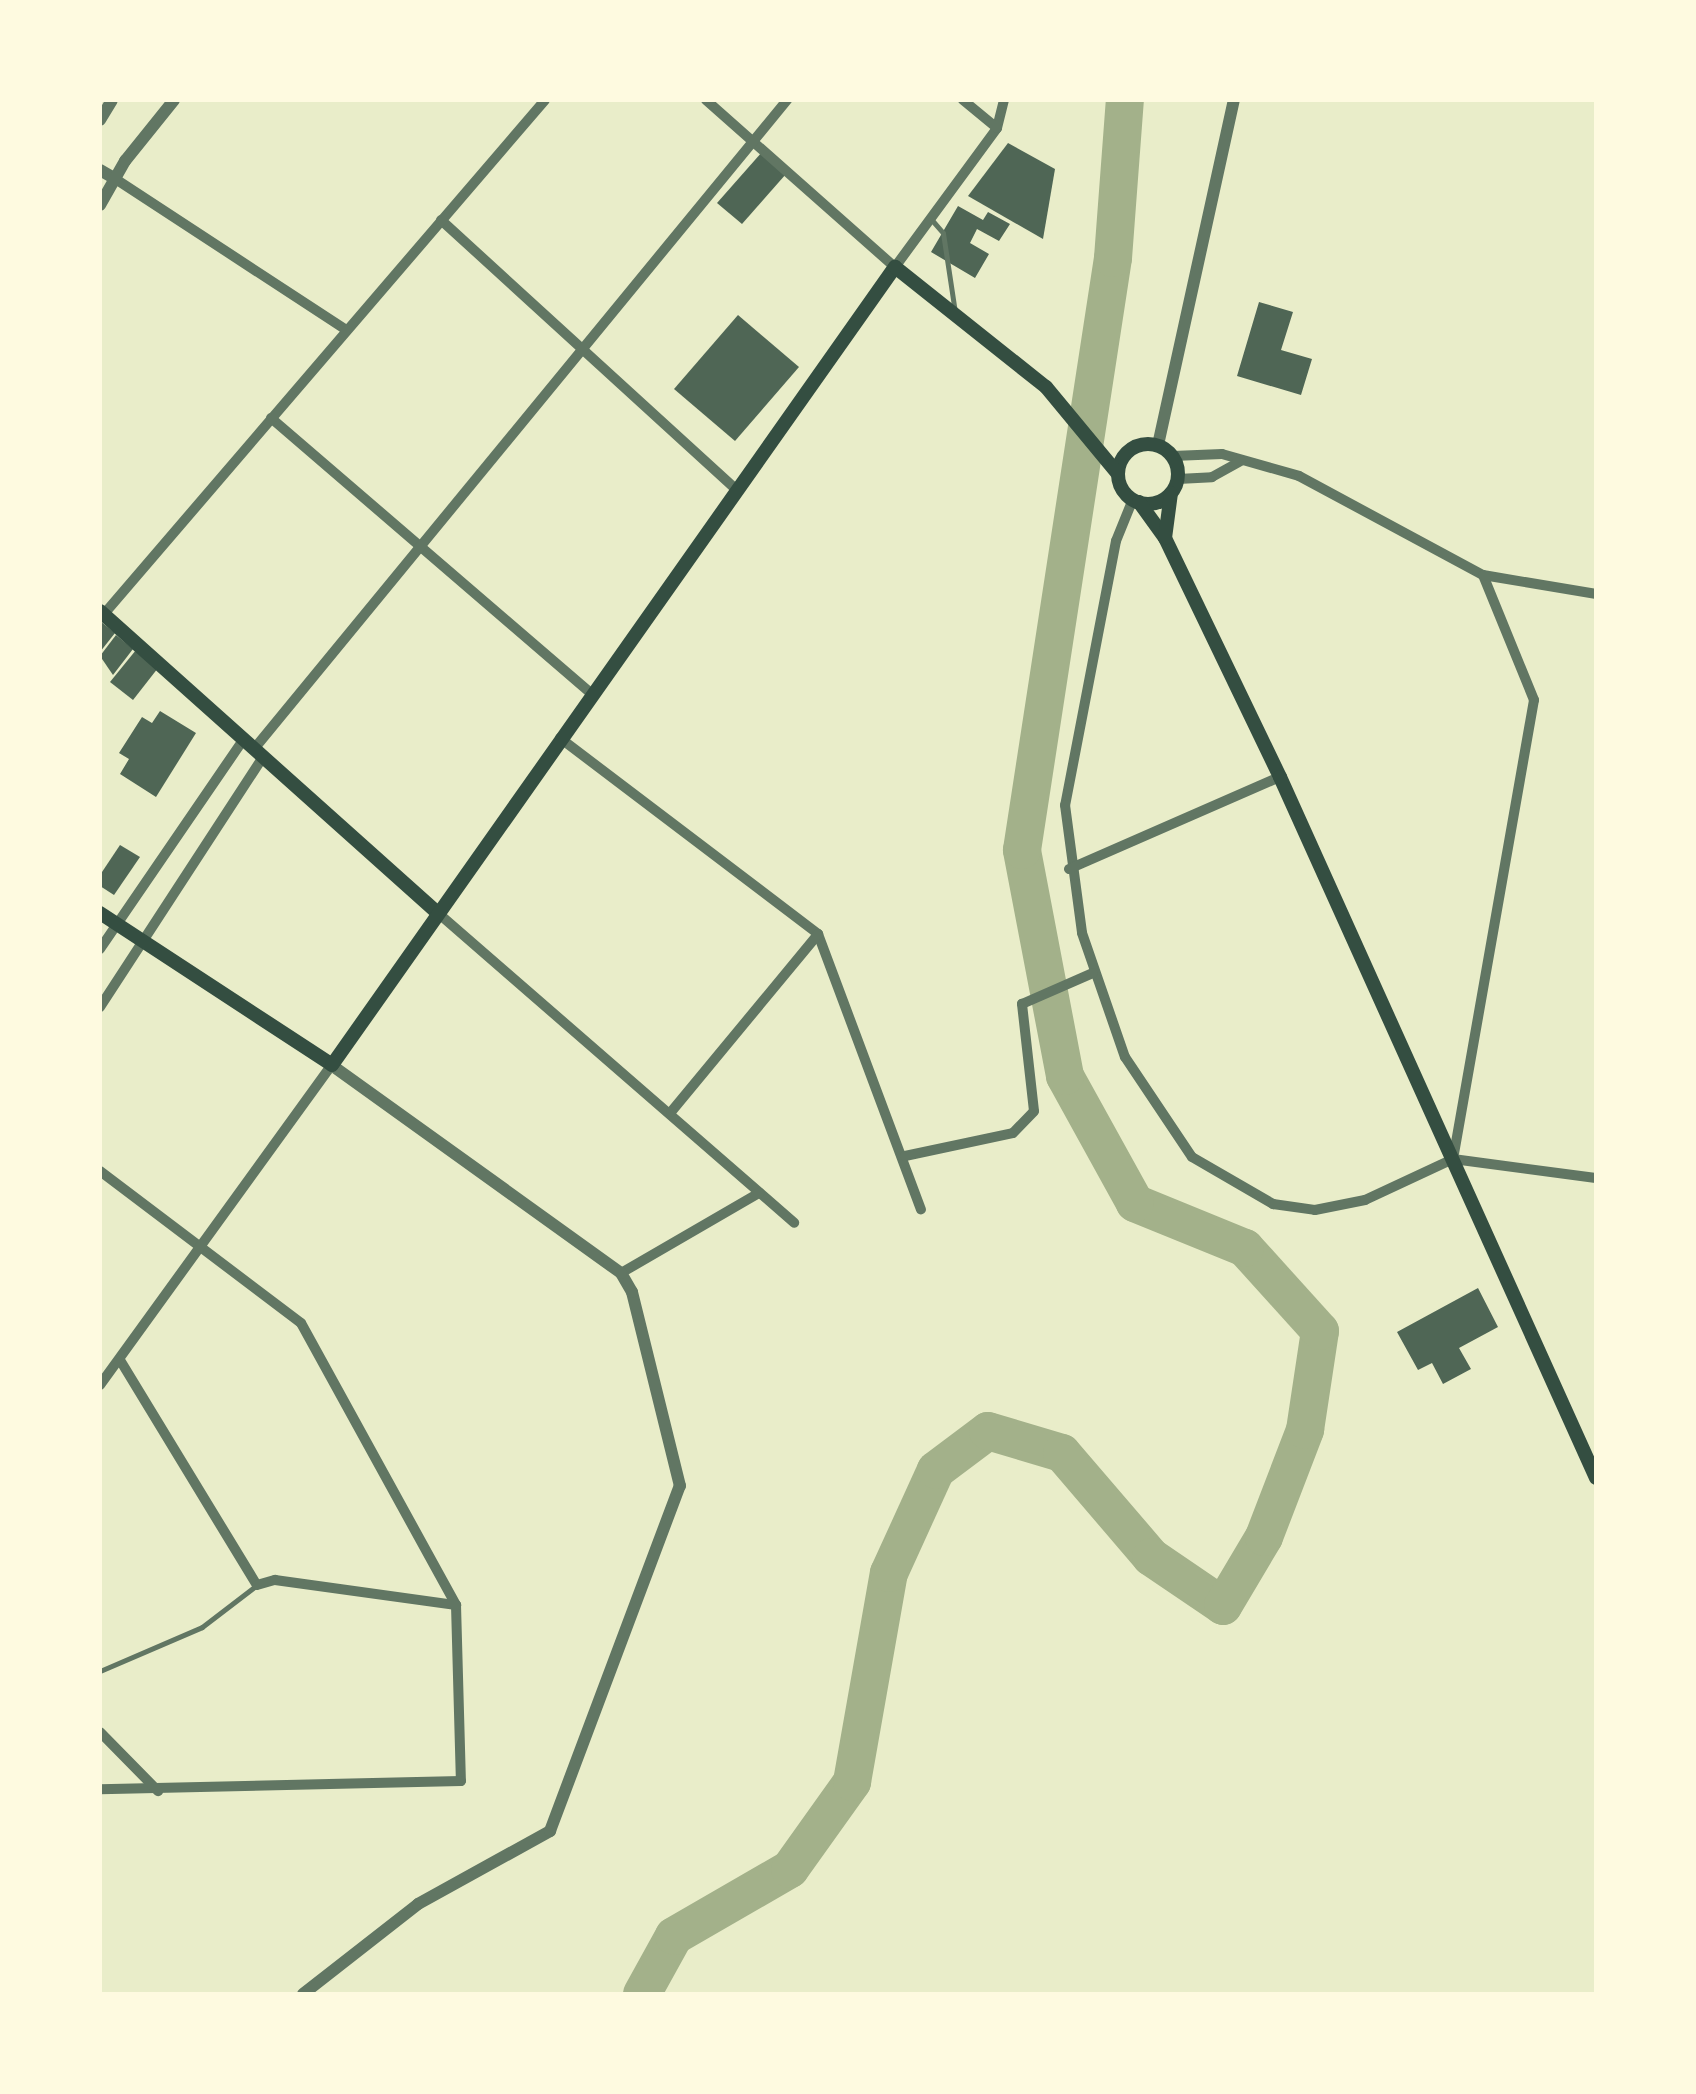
<!DOCTYPE html>
<html>
<head>
<meta charset="utf-8">
<style>
	body { margin:0 }
	#map { position:relative; width:1696px; height:2094px; overflow:hidden; background:#e9edc9; font-family:Mulish,sans-serif }
	div>[style] { position:absolute }
	[style*='--x'] { left:calc(var(--x)*1px); top:calc(var(--y)*1px); width:calc(var(--w)*1px); rotate:calc(var(--a)*1deg) }
	.river>* { height:38px; margin:-19px; padding:0 19px; transform-origin:19px; border-radius:19px; background:#a3b18a }
	.building>* { inset:0; background:#4f6655 }
	.service>* { height:5px; margin:-2.5px; padding:0 2.5px; transform-origin:2.5px; border-radius:2.5px; background:#617663 }
	.minor>* { height:10px; margin:-5px; padding:0 5px; transform-origin:5px; border-radius:5px; background:#617663 }
	.tertiary>* { height:12px; margin:-6px; padding:0 6px; transform-origin:6px; border-radius:6px; background:#617663 }
	.secondary>* { height:14px; margin:-7px; padding:0 7px; transform-origin:7px; border-radius:7px; background:#344e41 }
	.secondary>.ring { margin:-7px; padding:0; box-sizing:content-box; background:none; border:14px solid #344e41; border-radius:50% }
	span { translate:-50% -50%; white-space:nowrap; text-align:center; line-height:1.15; -webkit-text-stroke:10px #fefae0; paint-order:stroke }
	.frame { position:absolute; inset:0; border:102px solid #fefae0; pointer-events:none }
</style>
</head>
<body>
<div id="map">
	<div class="river">
		<i style="--x:642;--y:1994;--w:66;--a:-61.1"></i>
		<i style="--x:674;--y:1936;--w:134;--a:-30"></i>
		<i style="--x:790;--y:1869;--w:107;--a:-54.5"></i>
		<i style="--x:852;--y:1782;--w:212;--a:-80"></i>
		<i style="--x:889;--y:1573;--w:113;--a:-65.5"></i>
		<i style="--x:936;--y:1470;--w:65;--a:-36.9"></i>
		<i style="--x:988;--y:1431;--w:77;--a:16.6"></i>
		<i style="--x:1062;--y:1453;--w:137;--a:49.4"></i>
		<i style="--x:1151;--y:1557;--w:87;--a:34.2"></i>
		<i style="--x:1223;--y:1606;--w:80;--a:-59.3"></i>
		<i style="--x:1264;--y:1537;--w:115;--a:-69"></i>
		<i style="--x:1305;--y:1430;--w:100;--a:-81.4"></i>
		<i style="--x:1320;--y:1331;--w:112;--a:-132.1"></i>
		<i style="--x:1245;--y:1248;--w:119;--a:-157.8"></i>
		<i style="--x:1135;--y:1203;--w:145;--a:-118.9"></i>
		<i style="--x:1065;--y:1076;--w:230;--a:-100.8"></i>
		<i style="--x:1022;--y:850;--w:599;--a:-81.26"></i>
		<i style="--x:1113;--y:258;--w:158;--a:-85.7"></i>
	</div>
	<div class="building">
		<i style="clip-path:polygon(1008px 143px,1055px 169px,1043px 239px,968px 196px)"></i>
		<i style="clip-path:polygon(762px 152px,786px 174px,742px 224px,717px 203px)"></i>
		<i style="clip-path:polygon(958px 206px,983px 220px,988px 212px,1010px 224px,999px 241px,977px 229px,970px 243px,989px 254px,975px 278px,931px 252px)"></i>
		<i style="clip-path:polygon(1259px 302px,1293px 312px,1281px 350px,1312px 359px,1301px 395px,1237px 376px)"></i>
		<i style="clip-path:polygon(738px 315px,799px 367px,735px 441px,674px 389px)"></i>
		<i style="clip-path:polygon(100px 621px,115px 633px,100px 652px)"></i>
		<i style="clip-path:polygon(116px 635px,133px 649px,113px 675px,100px 656px)"></i>
		<i style="clip-path:polygon(136px 650px,158px 668px,133px 700px,110px 682px)"></i>
		<i style="clip-path:polygon(160px 711px,196px 733px,156px 797px,120px 774px,129px 759px,119px 753px,142px 717px,152px 723px)"></i>
		<i style="clip-path:polygon(120px 845px,140px 857px,114px 895px,100px 886px,100px 875px)"></i>
		<i style="clip-path:polygon(1478px 1288px,1498px 1327px,1459px 1348px,1471px 1369px,1443px 1384px,1432px 1363px,1418px 1370px,1397px 1332px)"></i>
	</div>
	<div class="service">
		<i style="--x:931;--y:219;--w:18;--a:49"></i>
		<i style="--x:943;--y:233;--w:80;--a:81.4"></i>
		<i style="--x:100;--y:1671;--w:111;--a:-23.3"></i>
		<i style="--x:202;--y:1627;--w:69;--a:-37.4"></i>
	</div>
	<div class="minor">
		<i style="--x:706;--y:100;--w:252;--a:41.5"></i>
		<i style="--x:895;--y:267;--w:172;--a:-53.7"></i>
		<i style="--x:997;--y:128;--w:29;--a:-76"></i>
		<i style="--x:963;--y:100;--w:44;--a:39.5"></i>
		<i style="--x:114;--y:178;--w:277;--a:33.2"></i>
		<i style="--x:441;--y:220;--w:399;--a:42.4"></i>
		<i style="--x:271;--y:418;--w:423;--a:40.7"></i>
		<i style="--x:1173;--y:456;--w:49;--a:-2.3"></i>
		<i style="--x:1222;--y:454;--w:80;--a:15.9"></i>
		<i style="--x:1299;--y:476;--w:209;--a:28.3"></i>
		<i style="--x:1483;--y:575;--w:135;--a:67.8"></i>
		<i style="--x:1534;--y:700;--w:465;--a:100"></i>
		<i style="--x:1178;--y:479;--w:34;--a:-3"></i>
		<i style="--x:1212;--y:477;--w:33;--a:-29"></i>
		<i style="--x:1133;--y:499;--w:45;--a:112"></i>
		<i style="--x:1116;--y:541;--w:269;--a:100.9"></i>
		<i style="--x:1065;--y:805;--w:129;--a:82.4"></i>
		<i style="--x:1082;--y:933;--w:131;--a:70.9"></i>
		<i style="--x:1125;--y:1057;--w:120;--a:56.2"></i>
		<i style="--x:1192;--y:1157;--w:94;--a:30.1"></i>
		<i style="--x:1273;--y:1204;--w:42;--a:8.1"></i>
		<i style="--x:1315;--y:1210;--w:51;--a:-11.3"></i>
		<i style="--x:1365;--y:1200;--w:97;--a:-25"></i>
		<i style="--x:1483;--y:575;--w:115;--a:9.5"></i>
		<i style="--x:104;--y:614;--w:677;--a:-49.37"></i>
		<i style="--x:560;--y:738;--w:324;--a:37.2"></i>
		<i style="--x:818;--y:934;--w:294;--a:69.5"></i>
		<i style="--x:254;--y:749;--w:840;--a:-50.6"></i>
		<i style="--x:1069;--y:869;--w:230;--a:-23.6"></i>
		<i style="--x:438;--y:913;--w:472;--a:41"></i>
		<i style="--x:100;--y:949;--w:253;--a:-55.6"></i>
		<i style="--x:100;--y:1007;--w:298;--a:-56.9"></i>
		<i style="--x:671;--y:1112;--w:231;--a:-50.4"></i>
		<i style="--x:905;--y:1156;--w:110;--a:-12"></i>
		<i style="--x:1013;--y:1133;--w:30;--a:-46"></i>
		<i style="--x:1034;--y:1111;--w:108;--a:-96.4"></i>
		<i style="--x:1022;--y:1004;--w:77;--a:-23.6"></i>
		<i style="--x:1453;--y:1159;--w:144;--a:7.6"></i>
		<i style="--x:100;--y:1171;--w:252;--a:37.1"></i>
		<i style="--x:301;--y:1323;--w:322;--a:61.2"></i>
		<i style="--x:456;--y:1605;--w:176;--a:88.4"></i>
		<i style="--x:461;--y:1781;--w:361;--a:178.7"></i>
		<i style="--x:621;--y:1273;--w:160;--a:-30.1"></i>
		<i style="--x:120;--y:1360;--w:263;--a:58.7"></i>
		<i style="--x:257;--y:1585;--w:19;--a:-16"></i>
		<i style="--x:275;--y:1580;--w:183;--a:7.9"></i>
		<i style="--x:100;--y:1385;--w:395;--a:-54.1"></i>
		<i style="--x:100;--y:1732;--w:83;--a:45.5"></i>
	</div>
	<div class="tertiary">
		<i style="--x:100;--y:120;--w:23;--a:-59"></i>
		<i style="--x:100;--y:170;--w:16;--a:30"></i>
		<i style="--x:100;--y:205;--w:51;--a:-60.4"></i>
		<i style="--x:125;--y:161;--w:78;--a:-51.2"></i>
		<i style="--x:1158;--y:445;--w:353;--a:-77.6"></i>
		<i style="--x:303;--y:1994;--w:146;--a:-38"></i>
		<i style="--x:418;--y:1904;--w:151;--a:-28.9"></i>
		<i style="--x:550;--y:1831;--w:369;--a:-69.4"></i>
		<i style="--x:680;--y:1486;--w:200;--a:-103.9"></i>
		<i style="--x:632;--y:1292;--w:22;--a:-120"></i>
		<i style="--x:621;--y:1273;--w:356;--a:-144.3"></i>
	</div>
	<div class="secondary">
		<i class="ring" style="left:1118px;top:444px;width:46px;height:46px"></i>
		<i style="--x:1139;--y:502;--w:44;--a:54.2"></i>
		<i style="--x:1165;--y:538;--w:265;--a:64.3"></i>
		<i style="--x:1280;--y:777;--w:769;--a:65.73"></i>
		<i style="--x:1165;--y:538;--w:45;--a:-82.4"></i>
		<i style="--x:100;--y:611;--w:453;--a:41.8"></i>
		<i style="--x:100;--y:913;--w:277;--a:33.2"></i>
		<i style="--x:332;--y:1065;--w:977;--a:-54.8"></i>
		<i style="--x:895;--y:267;--w:193;--a:38.5"></i>
		<i style="--x:1046;--y:387;--w:113;--a:50.4"></i>
	</div>
	<div class="frame"></div>
</div>
</body>
</html>
